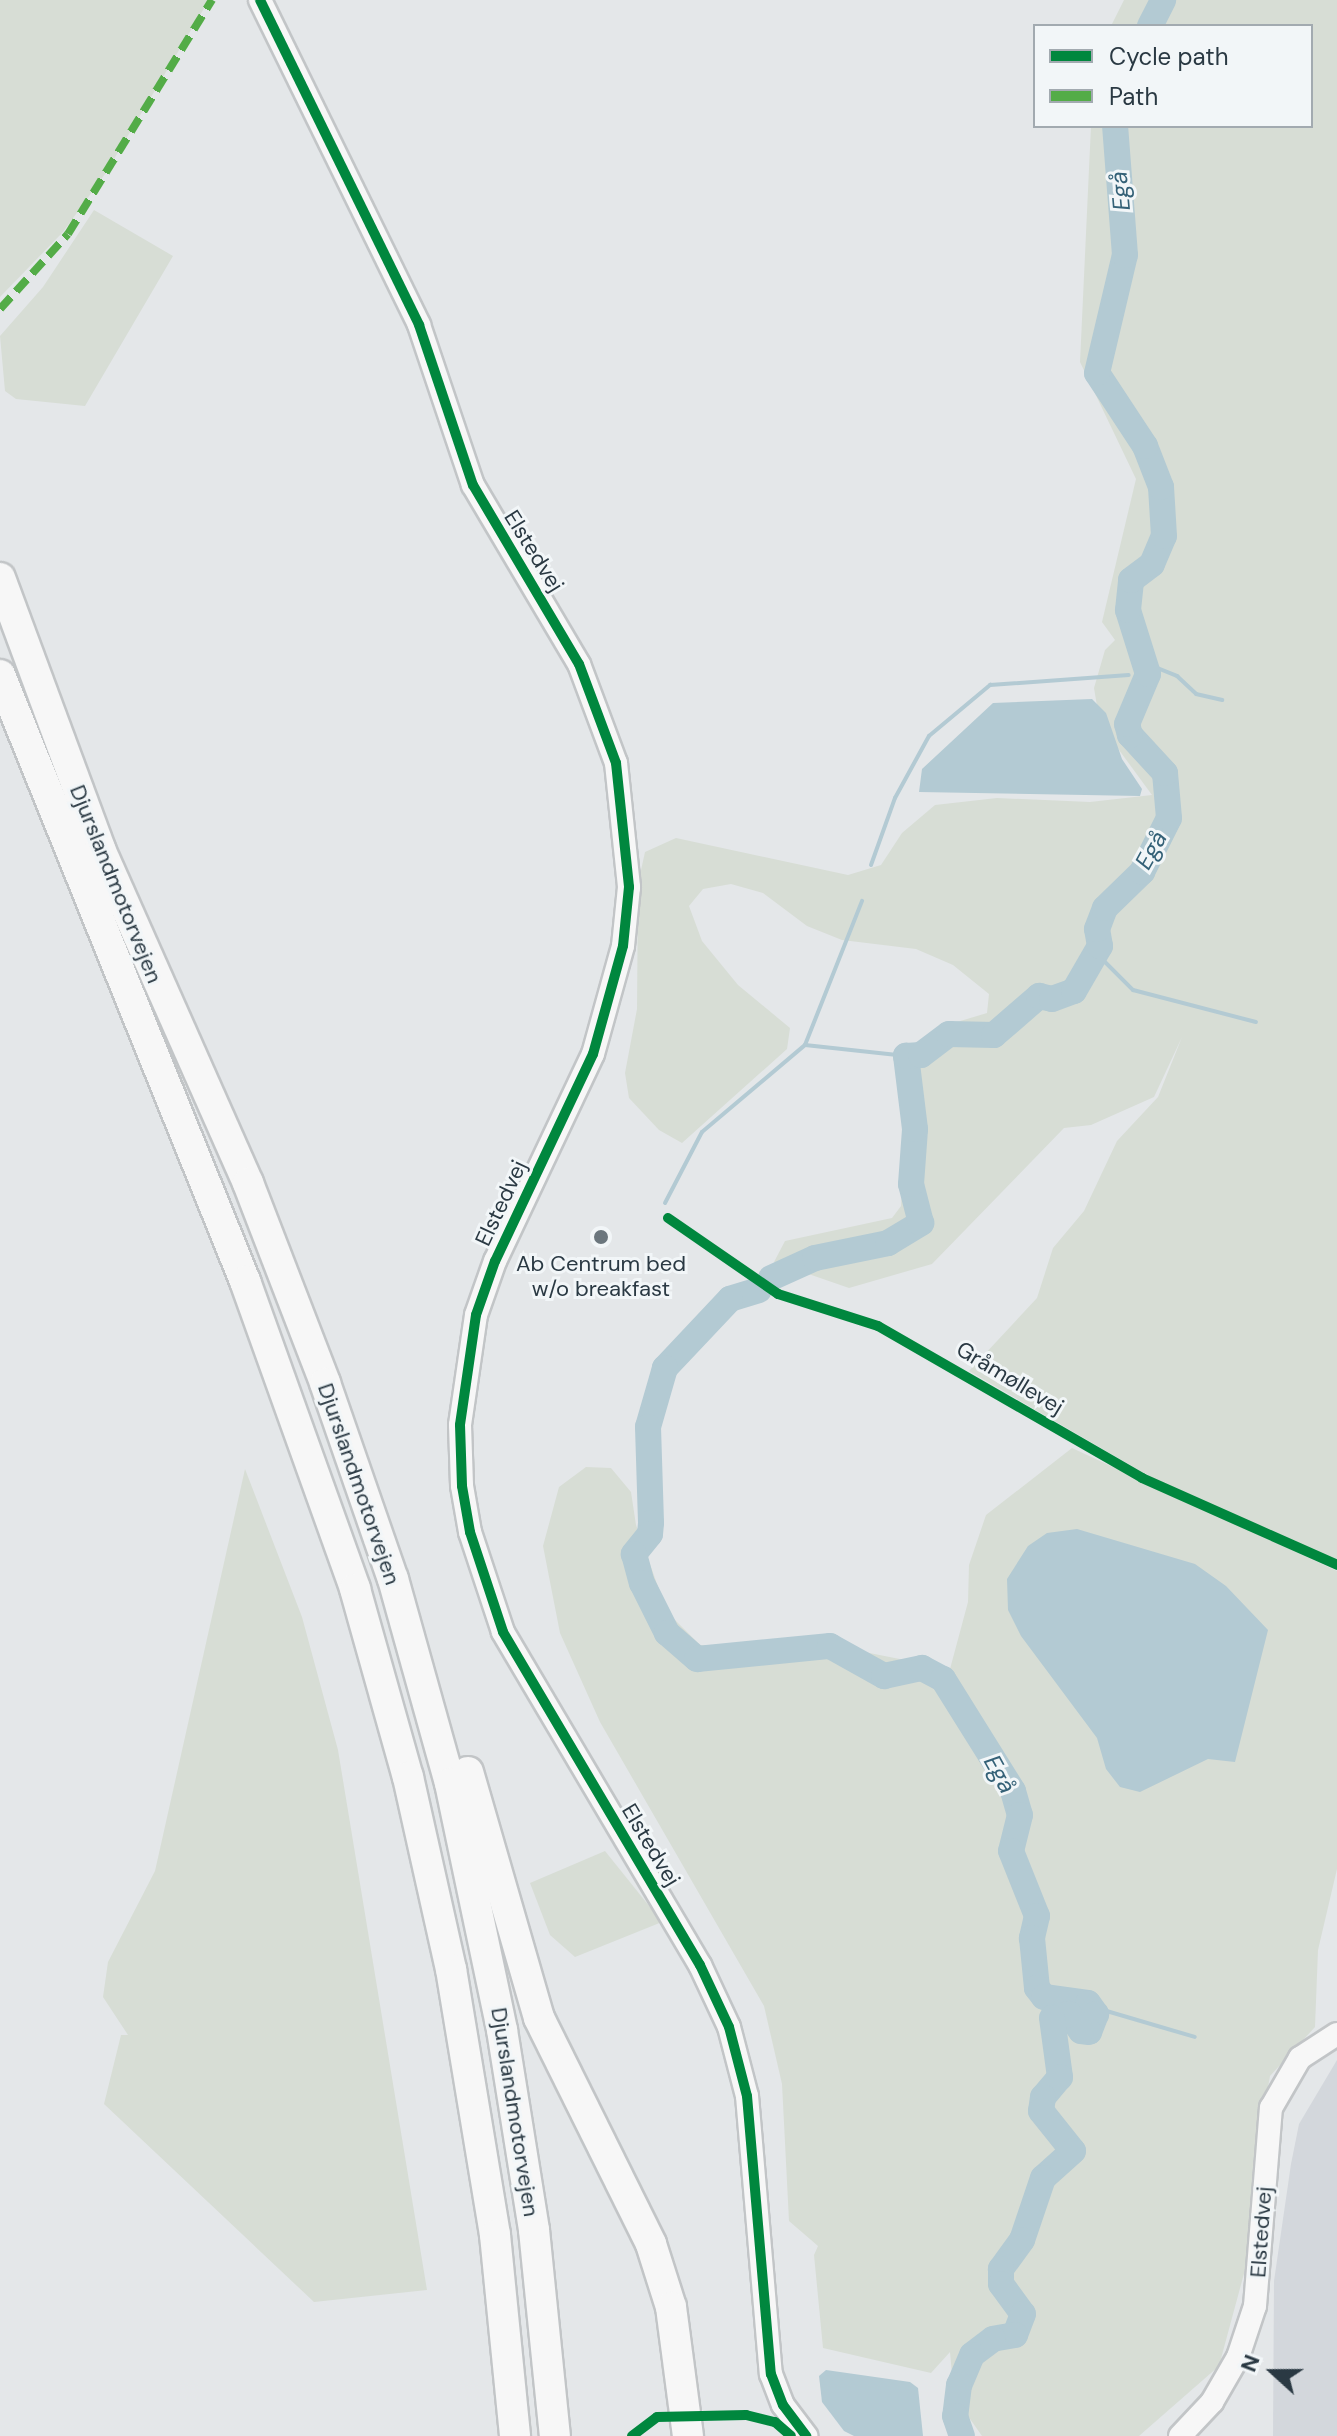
<!DOCTYPE html>
<html>
<head>
<meta charset="utf-8">
<style>
	body { margin:0 }
	#map { position:relative; width:1337px; height:2436px; overflow:hidden; background:#e4e7e9; font-family:"DM Sans",sans-serif }
	div>[style] { position:absolute }
	[style*='--x'] { left:calc(var(--x)*1px); top:calc(var(--y)*1px); width:calc(var(--w)*1px); rotate:calc(var(--a)*1deg) }
	.built>* { inset:0; background:#d3d7dc }
	.green>* { inset:0; background:#d7ddd5 }
	.water>* { inset:0; background:#b3cad3 }
	.stream>* { height:4px; margin:-2px; padding:0 2px; transform-origin:2px; border-radius:2px; background:#b3cad3 }
	.river>* { height:26px; margin:-13px; padding:0 13px; transform-origin:13px; border-radius:13px; background:#b3cad3 }
	.roads { filter:drop-shadow(2px 0 #c2c5c7) drop-shadow(-2px 0 #c2c5c7) drop-shadow(0 2px #c2c5c7) drop-shadow(0 -2px #c2c5c7) }
	.secondary>* { height:22px; margin:-11px; padding:0 11px; transform-origin:11px; border-radius:11px; background:#f7f7f7 }
	.highway>* { height:30px; margin:-15px; padding:0 15px; transform-origin:15px; border-radius:15px; background:#f7f7f7 }
	.quiet>* { height:8px; margin-top:-4px; transform-origin:0; background:repeating-linear-gradient(90deg,#53ac47 0 16px,transparent 0 24px) }
	.cycleway>* { height:10px; margin:-5px; padding:0 5px; transform-origin:5px; border-radius:5px; background:#00873e }
	.dots>* { width:22px; height:22px; translate:-50% -50%; box-sizing:border-box; border:4px solid #f2f6f8; border-radius:50% }
	span { translate:-50% -50%; white-space:nowrap; text-align:center; line-height:1.15; -webkit-text-stroke:6px #f2f6f8; paint-order:stroke }
	.street-label { font-size:22px; color:#2a3943 }
	.poi-label { font-size:22px; color:#2a3943 }
	.water-label { font-size:24px; color:#346177; font-style:italic }
	.legend { position:absolute; left:1033px; top:24px; width:280px; height:104px; box-sizing:border-box; background:#f2f6f8; border:2px solid #a2aab0; margin:0; padding:10px 14px; list-style:none; font-size:24px; color:#2a3943 }
	.legend li { display:flex; align-items:center; gap:16px; height:40px }
	.legend b { width:40px; border:2px solid #a2aab0 }
	.north { position:absolute; left:1233px; top:2332px; width:80px; height:80px; -webkit-text-stroke:6px #f2f6f8; paint-order:stroke; rotate:291deg; font-size:22px; font-weight:700; line-height:32px; text-align:center; color:#2a3943 }
	.north::after { content:''; display:block; margin:auto; width:28px; height:36px; background:#2a3943; clip-path:polygon(50% 0,100% 100%,50% 72%,0 100%) }
</style>
</head>
<body>
<div id="map">
	<div class="built">
		<i style="clip-path:polygon(1337px 2060px,1337px 2436px,1273px 2436px,1274px 2281px,1291px 2164px,1299px 2124px)"></i>
	</div>
	<div class="green">
		<i style="clip-path:polygon(0 0,209px 0,105px 174px,63px 232px,0 297px)"></i>
		<i style="clip-path:polygon(1124px 0,1337px 0,1337px 1562px,1156px 1480px,969px 1371px,1037px 1298px,1053px 1248px,1084px 1211px,1117px 1141px,1158px 1097px,1182px 1037px,1154px 1097px,1091px 1125px,1064px 1128px,932px 1264px,849px 1288px,774px 1262px,785px 1241px,892px 1218px,901px 1206px,908px 1089px,917px 1047px,947px 1025px,987px 1013px,989px 994px,953px 965px,916px 949px,842px 940px,807px 926px,763px 893px,731px 884px,703px 889px,689px 906px,702px 941px,738px 985px,790px 1028px,787px 1049px,682px 1143px,659px 1130px,629px 1098px,625px 1073px,637px 1009px,638px 884px,645px 852px,676px 838px,848px 875px,881px 865px,902px 833px,935px 805px,997px 798px,1090px 802px,1152px 795px,1100px 724px,1094px 688px,1105px 650px,1115px 640px,1102px 622px,1136px 479px,1080px 362px,1091px 126px,1311px 126px,1311px 26px,1111px 26px)"></i>
		<i style="clip-path:polygon(94px 210px,173px 256px,85px 406px,16px 399px,5px 391px,0 336px,43px 287px)"></i>
		<i style="clip-path:polygon(1072px 1448px,1337px 1571px,1337px 1869px,1318px 1950px,1315px 2027px,1270px 2076px,1256px 2155px,1249px 2255px,1219px 2366px,1139px 2436px,982px 2436px,954px 2396px,950px 2352px,931px 2373px,823px 2348px,814px 2255px,818px 2246px,789px 2221px,782px 2084px,764px 2006px,600px 1722px,560px 1633px,543px 1546px,559px 1487px,586px 1467px,611px 1468px,631px 1492px,636px 1525px,667px 1612px,700px 1645px,748px 1646px,799px 1639px,950px 1669px,968px 1602px,969px 1565px,986px 1515px)"></i>
		<i style="clip-path:polygon(245px 1469px,302px 1617px,338px 1750px,427px 2290px,314px 2302px,104px 2104px,121px 2035px,128px 2035px,103px 1997px,108px 1962px,155px 1871px)"></i>
		<i style="clip-path:polygon(605px 1851px,662px 1922px,575px 1957px,550px 1935px,530px 1883px)"></i>
	</div>
	<div class="water">
		<i style="clip-path:polygon(1092px 699px,1106px 713px,1122px 759px,1142px 789px,1140px 796px,919px 792px,922px 769px,993px 703px)"></i>
		<i style="clip-path:polygon(1077px 1529px,1195px 1564px,1226px 1586px,1268px 1630px,1235px 1762px,1208px 1759px,1140px 1792px,1120px 1787px,1106px 1769px,1097px 1738px,1021px 1636px,1008px 1610px,1007px 1579px,1028px 1546px,1047px 1533px)"></i>
		<i style="clip-path:polygon(826px 2370px,910px 2382px,918px 2388px,923px 2436px,854px 2436px,844px 2431px,822px 2402px,819px 2376px)"></i>
	</div>
	<div class="stream">
		<i style="--x:1145;--y:663;--w:35;--a:22"></i>
		<i style="--x:1177;--y:676;--w:26;--a:43"></i>
		<i style="--x:1196;--y:694;--w:27;--a:13"></i>
		<i style="--x:871;--y:865;--w:71;--a:-70.3"></i>
		<i style="--x:895;--y:798;--w:71;--a:-61.3"></i>
		<i style="--x:929;--y:736;--w:80;--a:-39.9"></i>
		<i style="--x:990;--y:685;--w:139;--a:-4.1"></i>
		<i style="--x:1097;--y:954;--w:51;--a:45"></i>
		<i style="--x:1133;--y:990;--w:127;--a:14.6"></i>
		<i style="--x:805;--y:1045;--w:102;--a:6.2"></i>
		<i style="--x:665;--y:1203;--w:80;--a:-62.5"></i>
		<i style="--x:702;--y:1132;--w:135;--a:-40.2"></i>
		<i style="--x:805;--y:1045;--w:155;--a:-68.4"></i>
		<i style="--x:1093;--y:2007;--w:106;--a:16.4"></i>
	</div>
	<div class="river">
		<i style="--x:1150;--y:26;--w:29;--a:-63"></i>
		<i style="--x:771;--y:1278;--w:48;--a:-24.4"></i>
		<i style="--x:815;--y:1258;--w:75;--a:-11.6"></i>
		<i style="--x:888;--y:1243;--w:39;--a:-31"></i>
		<i style="--x:921;--y:1223;--w:40;--a:-104.4"></i>
		<i style="--x:911;--y:1184;--w:55;--a:-85.8"></i>
		<i style="--x:915;--y:1129;--w:74;--a:-97"></i>
		<i style="--x:906;--y:1056;--w:15;--a:-4"></i>
		<i style="--x:921;--y:1055;--w:35;--a:-37"></i>
		<i style="--x:949;--y:1034;--w:45;--a:1.3"></i>
		<i style="--x:994;--y:1035;--w:60;--a:-40.9"></i>
		<i style="--x:1039;--y:996;--w:13;--a:13"></i>
		<i style="--x:1052;--y:999;--w:23;--a:-20"></i>
		<i style="--x:1074;--y:991;--w:52;--a:-60"></i>
		<i style="--x:1100;--y:946;--w:17;--a:-100"></i>
		<i style="--x:1097;--y:929;--w:22;--a:-69"></i>
		<i style="--x:1105;--y:908;--w:52;--a:-44.2"></i>
		<i style="--x:1142;--y:872;--w:60;--a:-63.4"></i>
		<i style="--x:1169;--y:818;--w:45;--a:-95.1"></i>
		<i style="--x:1165;--y:773;--w:52;--a:-132.6"></i>
		<i style="--x:1130;--y:735;--w:11;--a:-105"></i>
		<i style="--x:1127;--y:724;--w:54;--a:-67.2"></i>
		<i style="--x:1148;--y:674;--w:67;--a:-107.4"></i>
		<i style="--x:1128;--y:610;--w:30;--a:-84"></i>
		<i style="--x:1131;--y:580;--w:26;--a:-37"></i>
		<i style="--x:1152;--y:564;--w:30;--a:-67"></i>
		<i style="--x:1164;--y:536;--w:49;--a:-93.5"></i>
		<i style="--x:1161;--y:487;--w:44;--a:-111.3"></i>
		<i style="--x:1145;--y:446;--w:87;--a:-123.3"></i>
		<i style="--x:1097;--y:373;--w:121;--a:-76.7"></i>
		<i style="--x:1125;--y:255;--w:129;--a:-94.4"></i>
		<i style="--x:759;--y:1290;--w:30;--a:163"></i>
		<i style="--x:730;--y:1299;--w:95;--a:133.3"></i>
		<i style="--x:665;--y:1368;--w:61;--a:106.1"></i>
		<i style="--x:648;--y:1427;--w:96;--a:88.2"></i>
		<i style="--x:651;--y:1523;--w:11;--a:95"></i>
		<i style="--x:650;--y:1534;--w:26;--a:129"></i>
		<i style="--x:634;--y:1554;--w:30;--a:75"></i>
		<i style="--x:642;--y:1583;--w:56;--a:63.4"></i>
		<i style="--x:667;--y:1633;--w:40;--a:41"></i>
		<i style="--x:697;--y:1659;--w:134;--a:-5.6"></i>
		<i style="--x:830;--y:1646;--w:62;--a:29.1"></i>
		<i style="--x:884;--y:1676;--w:39;--a:-12"></i>
		<i style="--x:922;--y:1668;--w:24;--a:28"></i>
		<i style="--x:943;--y:1679;--w:132;--a:58"></i>
		<i style="--x:1013;--y:1791;--w:25;--a:74"></i>
		<i style="--x:1020;--y:1815;--w:37;--a:104"></i>
		<i style="--x:1011;--y:1851;--w:70;--a:68.2"></i>
		<i style="--x:1037;--y:1916;--w:23;--a:103"></i>
		<i style="--x:1032;--y:1938;--w:50;--a:84.3"></i>
		<i style="--x:1037;--y:1988;--w:11;--a:52"></i>
		<i style="--x:1044;--y:1997;--w:44;--a:7.8"></i>
		<i style="--x:1088;--y:2003;--w:14;--a:54"></i>
		<i style="--x:1096;--y:2014;--w:19;--a:111"></i>
		<i style="--x:1089;--y:2032;--w:8;--a:-173"></i>
		<i style="--x:1081;--y:2031;--w:21;--a:-125"></i>
		<i style="--x:1069;--y:2014;--w:17;--a:167"></i>
		<i style="--x:1052;--y:2018;--w:60;--a:82.3"></i>
		<i style="--x:1060;--y:2077;--w:26;--a:130"></i>
		<i style="--x:1043;--y:2097;--w:14;--a:98"></i>
		<i style="--x:1041;--y:2111;--w:51;--a:51.3"></i>
		<i style="--x:1073;--y:2151;--w:40;--a:138"></i>
		<i style="--x:1043;--y:2178;--w:65;--a:108.7"></i>
		<i style="--x:1022;--y:2240;--w:36;--a:126"></i>
		<i style="--x:1001;--y:2269;--w:15;--a:90"></i>
		<i style="--x:1001;--y:2284;--w:37;--a:54"></i>
		<i style="--x:1023;--y:2314;--w:22;--a:111"></i>
		<i style="--x:1015;--y:2335;--w:22;--a:170"></i>
		<i style="--x:993;--y:2339;--w:26;--a:143"></i>
		<i style="--x:972;--y:2355;--w:33;--a:113"></i>
		<i style="--x:959;--y:2385;--w:31;--a:97"></i>
		<i style="--x:955;--y:2416;--w:21;--a:71"></i>
	</div>
	<div class="roads">
		<div class="secondary">
			<i style="--x:260;--y:0;--w:362;--a:63.9"></i>
			<i style="--x:419;--y:325;--w:169;--a:71.4"></i>
			<i style="--x:473;--y:485;--w:208;--a:59.4"></i>
			<i style="--x:579;--y:664;--w:106;--a:69.5"></i>
			<i style="--x:616;--y:763;--w:125;--a:84"></i>
			<i style="--x:629;--y:887;--w:59;--a:95.8"></i>
			<i style="--x:623;--y:946;--w:112;--a:105.5"></i>
			<i style="--x:593;--y:1054;--w:229;--a:115.3"></i>
			<i style="--x:495;--y:1261;--w:57;--a:109.4"></i>
			<i style="--x:476;--y:1315;--w:111;--a:98.3"></i>
			<i style="--x:460;--y:1425;--w:61;--a:88.1"></i>
			<i style="--x:462;--y:1486;--w:47;--a:80.1"></i>
			<i style="--x:470;--y:1532;--w:105;--a:71.7"></i>
			<i style="--x:503;--y:1632;--w:387;--a:59.4"></i>
			<i style="--x:700;--y:1965;--w:68;--a:64.9"></i>
			<i style="--x:729;--y:2027;--w:71;--a:75.4"></i>
			<i style="--x:747;--y:2096;--w:279;--a:85.1"></i>
			<i style="--x:771;--y:2374;--w:33;--a:69"></i>
			<i style="--x:783;--y:2405;--w:39;--a:53"></i>
			<i style="--x:1180;--y:2436;--w:47;--a:-46.7"></i>
			<i style="--x:1212;--y:2402;--w:52;--a:-60"></i>
			<i style="--x:1238;--y:2357;--w:54;--a:-71.6"></i>
			<i style="--x:1255;--y:2306;--w:199;--a:-85.4"></i>
			<i style="--x:1271;--y:2108;--w:58;--a:-59.9"></i>
			<i style="--x:1300;--y:2058;--w:44;--a:-33"></i>
		</div>
		<div class="highway">
			<i style="--x:0;--y:578;--w:289;--a:69.7"></i>
			<i style="--x:100;--y:849;--w:365;--a:66.1"></i>
			<i style="--x:248;--y:1183;--w:214;--a:68.9"></i>
			<i style="--x:325;--y:1383;--w:207;--a:70.9"></i>
			<i style="--x:393;--y:1579;--w:212;--a:74.4"></i>
			<i style="--x:450;--y:1783;--w:252;--a:78.1"></i>
			<i style="--x:502;--y:2030;--w:203;--a:80.9"></i>
			<i style="--x:534;--y:2230;--w:207;--a:84.2"></i>
			<i style="--x:0;--y:675;--w:654;--a:67.99"></i>
			<i style="--x:245;--y:1281;--w:327;--a:70.3"></i>
			<i style="--x:355;--y:1589;--w:195;--a:74.3"></i>
			<i style="--x:408;--y:1777;--w:197;--a:77.4"></i>
			<i style="--x:451;--y:1969;--w:270;--a:80.6"></i>
			<i style="--x:495;--y:2235;--w:202;--a:84.3"></i>
			<i style="--x:468;--y:1772;--w:256;--a:73.9"></i>
			<i style="--x:539;--y:2018;--w:252;--a:63.6"></i>
			<i style="--x:651;--y:2244;--w:66;--a:72.4"></i>
			<i style="--x:671;--y:2307;--w:130;--a:82.5"></i>
		</div>
	</div>
	<div class="quiet">
		<i style="--x:0;--y:309;--w:101;--a:-47.8"></i>
		<i style="--x:68;--y:234;--w:275;--a:-58.4"></i>
	</div>
	<div class="cycleway">
		<i style="--x:260;--y:0;--w:362;--a:63.9"></i>
		<i style="--x:419;--y:325;--w:169;--a:71.4"></i>
		<i style="--x:473;--y:485;--w:208;--a:59.4"></i>
		<i style="--x:579;--y:664;--w:106;--a:69.5"></i>
		<i style="--x:616;--y:763;--w:125;--a:84"></i>
		<i style="--x:629;--y:887;--w:59;--a:95.8"></i>
		<i style="--x:623;--y:946;--w:112;--a:105.5"></i>
		<i style="--x:593;--y:1054;--w:229;--a:115.3"></i>
		<i style="--x:495;--y:1261;--w:57;--a:109.4"></i>
		<i style="--x:476;--y:1315;--w:111;--a:98.3"></i>
		<i style="--x:460;--y:1425;--w:61;--a:88.1"></i>
		<i style="--x:462;--y:1486;--w:47;--a:80.1"></i>
		<i style="--x:470;--y:1532;--w:105;--a:71.7"></i>
		<i style="--x:503;--y:1632;--w:387;--a:59.4"></i>
		<i style="--x:700;--y:1965;--w:68;--a:64.9"></i>
		<i style="--x:729;--y:2027;--w:71;--a:75.4"></i>
		<i style="--x:747;--y:2096;--w:279;--a:85.1"></i>
		<i style="--x:771;--y:2374;--w:33;--a:69"></i>
		<i style="--x:783;--y:2405;--w:39;--a:53"></i>
		<i style="--x:668;--y:1218;--w:134;--a:34.6"></i>
		<i style="--x:778;--y:1294;--w:105;--a:17.7"></i>
		<i style="--x:878;--y:1326;--w:305;--a:29.9"></i>
		<i style="--x:1142;--y:1478;--w:214;--a:24"></i>
		<i style="--x:632;--y:2436;--w:31;--a:-37"></i>
		<i style="--x:657;--y:2417;--w:89;--a:-1.3"></i>
		<i style="--x:746;--y:2415;--w:30;--a:14"></i>
		<i style="--x:775;--y:2422;--w:21;--a:41"></i>
	</div>
	<div class="dots">
		<i style="left:601px;top:1237px;background:#6b767d"></i>
	</div>
	<div class="street-label">
		<span style="left:534px;top:551px;rotate:58deg">Elstedvej</span>
		<span style="left:116px;top:884px;rotate:68deg">Djurslandmotorvejen</span>
		<span style="left:501px;top:1203px;rotate:-65deg">Elstedvej</span>
		<span style="left:1010px;top:1378px;rotate:31deg">Gråmøllevej</span>
		<span style="left:359px;top:1484px;rotate:71deg">Djurslandmotorvejen</span>
		<span style="left:651px;top:1845px;rotate:59deg">Elstedvej</span>
		<span style="left:515px;top:2112px;rotate:81deg">Djurslandmotorvejen</span>
		<span style="left:1261px;top:2232px;rotate:-86deg">Elstedvej</span>
	</div>
	<div class="poi-label">
		<span style="left:601px;top:1276px">Ab Centrum bed<br>w/o breakfast</span>
	</div>
	<div class="water-label">
		<span style="left:1120px;top:191px;rotate:-95deg">Egå</span>
		<span style="left:1151px;top:850px;rotate:-61deg">Egå</span>
		<span style="left:1000px;top:1774px;rotate:61deg">Egå</span>
	</div>
	<ul class="legend">
	<li><b style="height:10px;background:#00873e"></b>Cycle path</li>
	<li><b style="height:10px;background:#53ac47"></b>Path</li>
	</ul>
	<div class="north">N</div>
</div>
</body>
</html>
